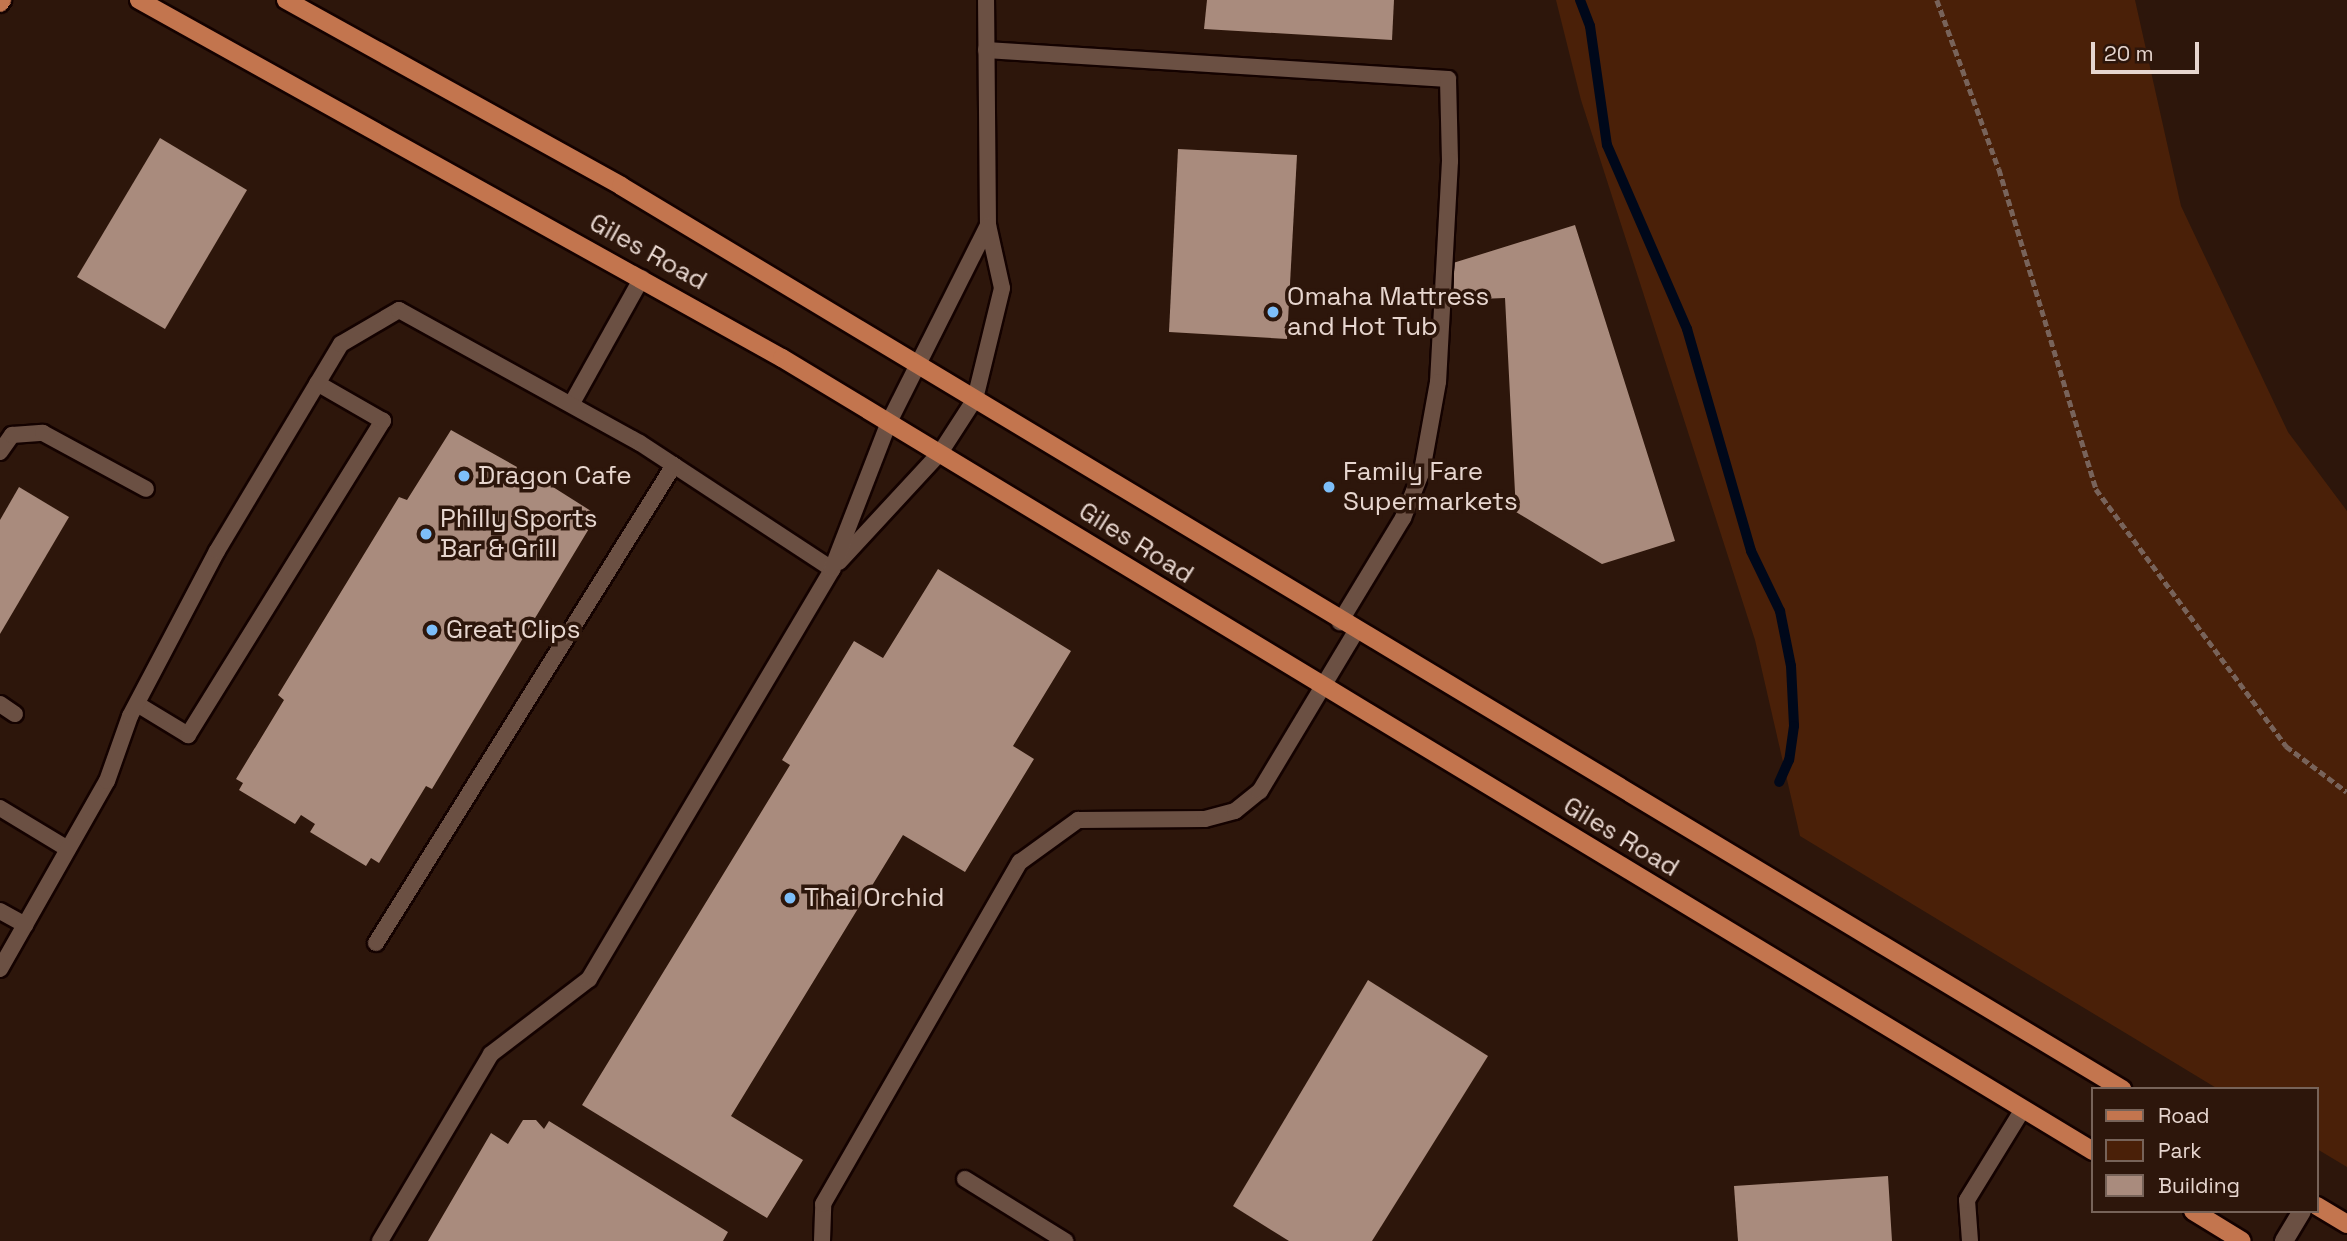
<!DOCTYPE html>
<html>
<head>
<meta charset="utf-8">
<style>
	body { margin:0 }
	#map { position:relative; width:2347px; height:1241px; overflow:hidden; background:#2d160b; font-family:"Space Grotesk",sans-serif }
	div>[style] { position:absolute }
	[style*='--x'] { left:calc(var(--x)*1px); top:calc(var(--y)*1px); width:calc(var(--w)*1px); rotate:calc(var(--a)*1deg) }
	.green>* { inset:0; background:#4a2008 }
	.stream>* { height:10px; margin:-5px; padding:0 5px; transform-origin:5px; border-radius:5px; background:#00081a }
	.building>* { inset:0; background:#a98b7d }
	.path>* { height:4.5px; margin-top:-2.25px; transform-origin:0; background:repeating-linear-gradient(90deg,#78635a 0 7px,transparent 0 10.5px) }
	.roads { filter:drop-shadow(2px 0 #140200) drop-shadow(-2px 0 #140200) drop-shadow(0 2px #140200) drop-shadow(0 -2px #140200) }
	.service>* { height:16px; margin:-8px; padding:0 8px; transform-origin:8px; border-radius:8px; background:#6b5043 }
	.minor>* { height:18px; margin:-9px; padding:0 9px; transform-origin:9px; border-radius:9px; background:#6b5043 }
	.primary>* { height:18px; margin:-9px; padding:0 9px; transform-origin:9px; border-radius:9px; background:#c3754e }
	.dots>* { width:19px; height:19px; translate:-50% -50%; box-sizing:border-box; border:4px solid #2d160b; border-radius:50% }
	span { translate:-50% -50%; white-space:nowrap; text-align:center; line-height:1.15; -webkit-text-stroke:7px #2d160b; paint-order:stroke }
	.street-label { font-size:26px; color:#e7d6cf }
	.poi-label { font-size:26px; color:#e7d6cf }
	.left { translate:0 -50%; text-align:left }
	.legend { position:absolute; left:2091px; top:1087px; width:228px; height:126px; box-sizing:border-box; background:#2d160b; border:2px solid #776359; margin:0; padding:9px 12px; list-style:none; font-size:21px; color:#e7d6cf }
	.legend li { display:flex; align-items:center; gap:14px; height:35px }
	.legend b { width:35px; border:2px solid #776359 }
	.scale { position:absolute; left:2091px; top:42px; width:108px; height:32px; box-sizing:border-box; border:4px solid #e7d6cf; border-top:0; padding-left:9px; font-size:21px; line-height:24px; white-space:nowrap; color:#e7d6cf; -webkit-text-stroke:5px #2d160b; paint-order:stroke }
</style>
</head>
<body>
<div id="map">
	<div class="green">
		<i style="clip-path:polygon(1556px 0,2135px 0,2181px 206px,2288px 432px,2347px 511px,2347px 1167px,2317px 1149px,2317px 1089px,2218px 1089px,1800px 836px,1755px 640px,1581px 100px)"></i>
	</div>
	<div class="stream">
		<i style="--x:1580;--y:0;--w:28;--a:69"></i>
		<i style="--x:1590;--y:26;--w:120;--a:81.9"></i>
		<i style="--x:1607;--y:145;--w:201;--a:66.5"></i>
		<i style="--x:1687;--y:329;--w:231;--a:73.9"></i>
		<i style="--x:1751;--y:551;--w:67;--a:64.2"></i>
		<i style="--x:1780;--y:611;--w:56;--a:78.7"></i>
		<i style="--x:1791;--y:666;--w:60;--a:87.1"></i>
		<i style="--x:1794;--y:726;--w:34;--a:98"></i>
		<i style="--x:1789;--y:760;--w:24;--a:114"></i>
	</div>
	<div class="building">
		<i style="clip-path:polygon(1207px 0,1394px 0,1392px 40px,1204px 29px)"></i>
		<i style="clip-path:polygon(160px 138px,247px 190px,165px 329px,77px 277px)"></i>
		<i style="clip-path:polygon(1178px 149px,1297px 155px,1287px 339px,1169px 332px)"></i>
		<i style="clip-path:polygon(1575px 225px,1675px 541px,1602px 564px,1516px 512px,1505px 298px,1454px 300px,1453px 263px)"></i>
		<i style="clip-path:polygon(451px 430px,517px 467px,515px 472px,530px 481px,534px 475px,591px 511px,586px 518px,593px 522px,432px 789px,426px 786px,379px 863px,371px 858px,366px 866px,310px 832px,315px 824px,301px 815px,295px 824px,239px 790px,243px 783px,236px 779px,284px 700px,278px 695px,399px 497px,407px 500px)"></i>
		<i style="clip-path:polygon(19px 487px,69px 517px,0 634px,0 520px)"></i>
		<i style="clip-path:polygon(938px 569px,1071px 651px,1013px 746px,1034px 759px,965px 872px,903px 835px,731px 1116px,803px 1160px,767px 1218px,582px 1105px,790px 765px,782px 760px,854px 641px,883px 658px)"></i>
		<i style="clip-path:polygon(1368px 980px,1488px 1056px,1372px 1241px,1289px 1241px,1233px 1206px)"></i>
		<i style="clip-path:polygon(523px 1120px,536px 1120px,544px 1129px,549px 1121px,728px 1232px,723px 1241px,428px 1241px,491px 1133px,508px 1144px)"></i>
		<i style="clip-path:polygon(1888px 1176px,1892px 1241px,1738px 1241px,1734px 1186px)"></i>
	</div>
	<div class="path">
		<i style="--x:1937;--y:0;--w:180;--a:69.9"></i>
		<i style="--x:1999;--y:169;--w:334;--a:73.1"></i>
		<i style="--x:2096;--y:489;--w:320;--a:53.5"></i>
		<i style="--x:2286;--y:746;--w:76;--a:37"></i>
	</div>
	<div class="roads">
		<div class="service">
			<i style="--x:986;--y:50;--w:463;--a:3.6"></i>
			<i style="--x:1448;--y:79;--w:82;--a:88.6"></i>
			<i style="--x:1450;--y:161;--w:221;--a:93.1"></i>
			<i style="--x:1438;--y:382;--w:90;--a:100.2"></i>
			<i style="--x:1422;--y:471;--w:51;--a:112"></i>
			<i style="--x:1403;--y:518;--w:122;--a:121.2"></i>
			<i style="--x:572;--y:403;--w:143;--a:-60.8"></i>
			<i style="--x:0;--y:452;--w:21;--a:-55"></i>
			<i style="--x:12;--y:435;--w:31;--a:-4"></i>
			<i style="--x:43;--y:433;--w:117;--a:28.5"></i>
			<i style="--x:839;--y:562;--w:149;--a:-47.2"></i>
			<i style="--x:940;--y:453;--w:64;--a:-57.1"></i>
			<i style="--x:975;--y:399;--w:114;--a:-76.3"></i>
			<i style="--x:1002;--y:288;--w:65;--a:-102.5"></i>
			<i style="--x:988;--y:225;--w:225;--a:-90.5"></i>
			<i style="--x:0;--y:704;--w:18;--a:34"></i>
			<i style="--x:137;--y:704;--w:60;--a:31.3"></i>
			<i style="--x:188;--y:735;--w:370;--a:-58.2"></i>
			<i style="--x:383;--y:421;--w:76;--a:-150.1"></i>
			<i style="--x:0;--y:808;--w:79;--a:31.1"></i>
			<i style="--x:0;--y:911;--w:29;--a:29"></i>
			<i style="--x:376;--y:943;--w:563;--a:-58.06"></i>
			<i style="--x:0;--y:969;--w:216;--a:-60.4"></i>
			<i style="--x:107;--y:781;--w:69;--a:-70.5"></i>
			<i style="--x:130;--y:716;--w:187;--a:-62.2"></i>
			<i style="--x:217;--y:551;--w:241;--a:-59.1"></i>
			<i style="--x:341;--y:344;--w:67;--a:-30.4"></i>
			<i style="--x:399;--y:310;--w:275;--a:28.9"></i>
			<i style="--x:640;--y:443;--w:230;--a:33.3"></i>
			<i style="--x:965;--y:1179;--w:118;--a:31.8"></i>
			<i style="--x:380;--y:1241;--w:217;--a:-59.3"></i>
			<i style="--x:491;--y:1054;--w:123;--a:-37.4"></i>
			<i style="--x:589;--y:979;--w:477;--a:-59.3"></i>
			<i style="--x:832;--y:569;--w:158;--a:-68.8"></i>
			<i style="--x:889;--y:422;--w:220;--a:-63.3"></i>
			<i style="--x:822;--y:1241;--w:37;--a:-88"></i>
			<i style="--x:823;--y:1204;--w:395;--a:-60.1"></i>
			<i style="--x:1020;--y:862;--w:72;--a:-35.9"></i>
			<i style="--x:1078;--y:820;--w:127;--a:-0.5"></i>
			<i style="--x:1205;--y:819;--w:31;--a:-15"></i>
			<i style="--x:1235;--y:811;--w:32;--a:-39"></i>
			<i style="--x:1260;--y:791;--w:187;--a:-59"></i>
			<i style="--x:1970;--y:1241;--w:41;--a:-94.2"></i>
			<i style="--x:1967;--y:1200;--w:107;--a:-58.4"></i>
		</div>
		<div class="minor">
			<i style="--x:2284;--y:1241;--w:35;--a:-59"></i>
		</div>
		<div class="primary">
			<i style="--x:139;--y:0;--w:736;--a:29.11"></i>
			<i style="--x:782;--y:358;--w:1532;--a:31.17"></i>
			<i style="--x:286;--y:0;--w:383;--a:29"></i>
			<i style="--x:621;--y:186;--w:1752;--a:31.03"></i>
			<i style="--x:0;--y:3;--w:4;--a:-56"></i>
			<i style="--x:2317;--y:1206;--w:35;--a:31"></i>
			<i style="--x:2193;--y:1211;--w:57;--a:31.5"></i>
		</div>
	</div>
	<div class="dots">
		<i style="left:1273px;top:312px;background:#7dbef9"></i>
		<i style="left:464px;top:476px;background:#7dbef9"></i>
		<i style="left:1329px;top:487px;background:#7dbef9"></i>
		<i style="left:426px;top:534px;background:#7dbef9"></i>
		<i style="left:432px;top:630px;background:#7dbef9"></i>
		<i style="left:790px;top:898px;background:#7dbef9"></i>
	</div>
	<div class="street-label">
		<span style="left:648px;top:252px;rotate:29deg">Giles Road</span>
		<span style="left:1136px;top:543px;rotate:32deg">Giles Road</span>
		<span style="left:1621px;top:837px;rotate:31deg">Giles Road</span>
	</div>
	<div class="poi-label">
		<span class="left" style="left:1287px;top:312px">Omaha Mattress<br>and Hot Tub</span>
		<span class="left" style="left:1343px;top:487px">Family Fare<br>Supermarkets</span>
		<span class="left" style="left:478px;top:476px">Dragon Cafe</span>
		<span class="left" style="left:440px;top:534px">Philly Sports<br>Bar &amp; Grill</span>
		<span class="left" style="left:446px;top:630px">Great Clips</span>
		<span class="left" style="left:804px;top:898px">Thai Orchid</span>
	</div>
	<ul class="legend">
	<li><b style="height:9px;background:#c3754e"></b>Road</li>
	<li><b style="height:19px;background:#4a2008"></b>Park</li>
	<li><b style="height:19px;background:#a98b7d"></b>Building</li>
	</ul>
	<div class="scale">20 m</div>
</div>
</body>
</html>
